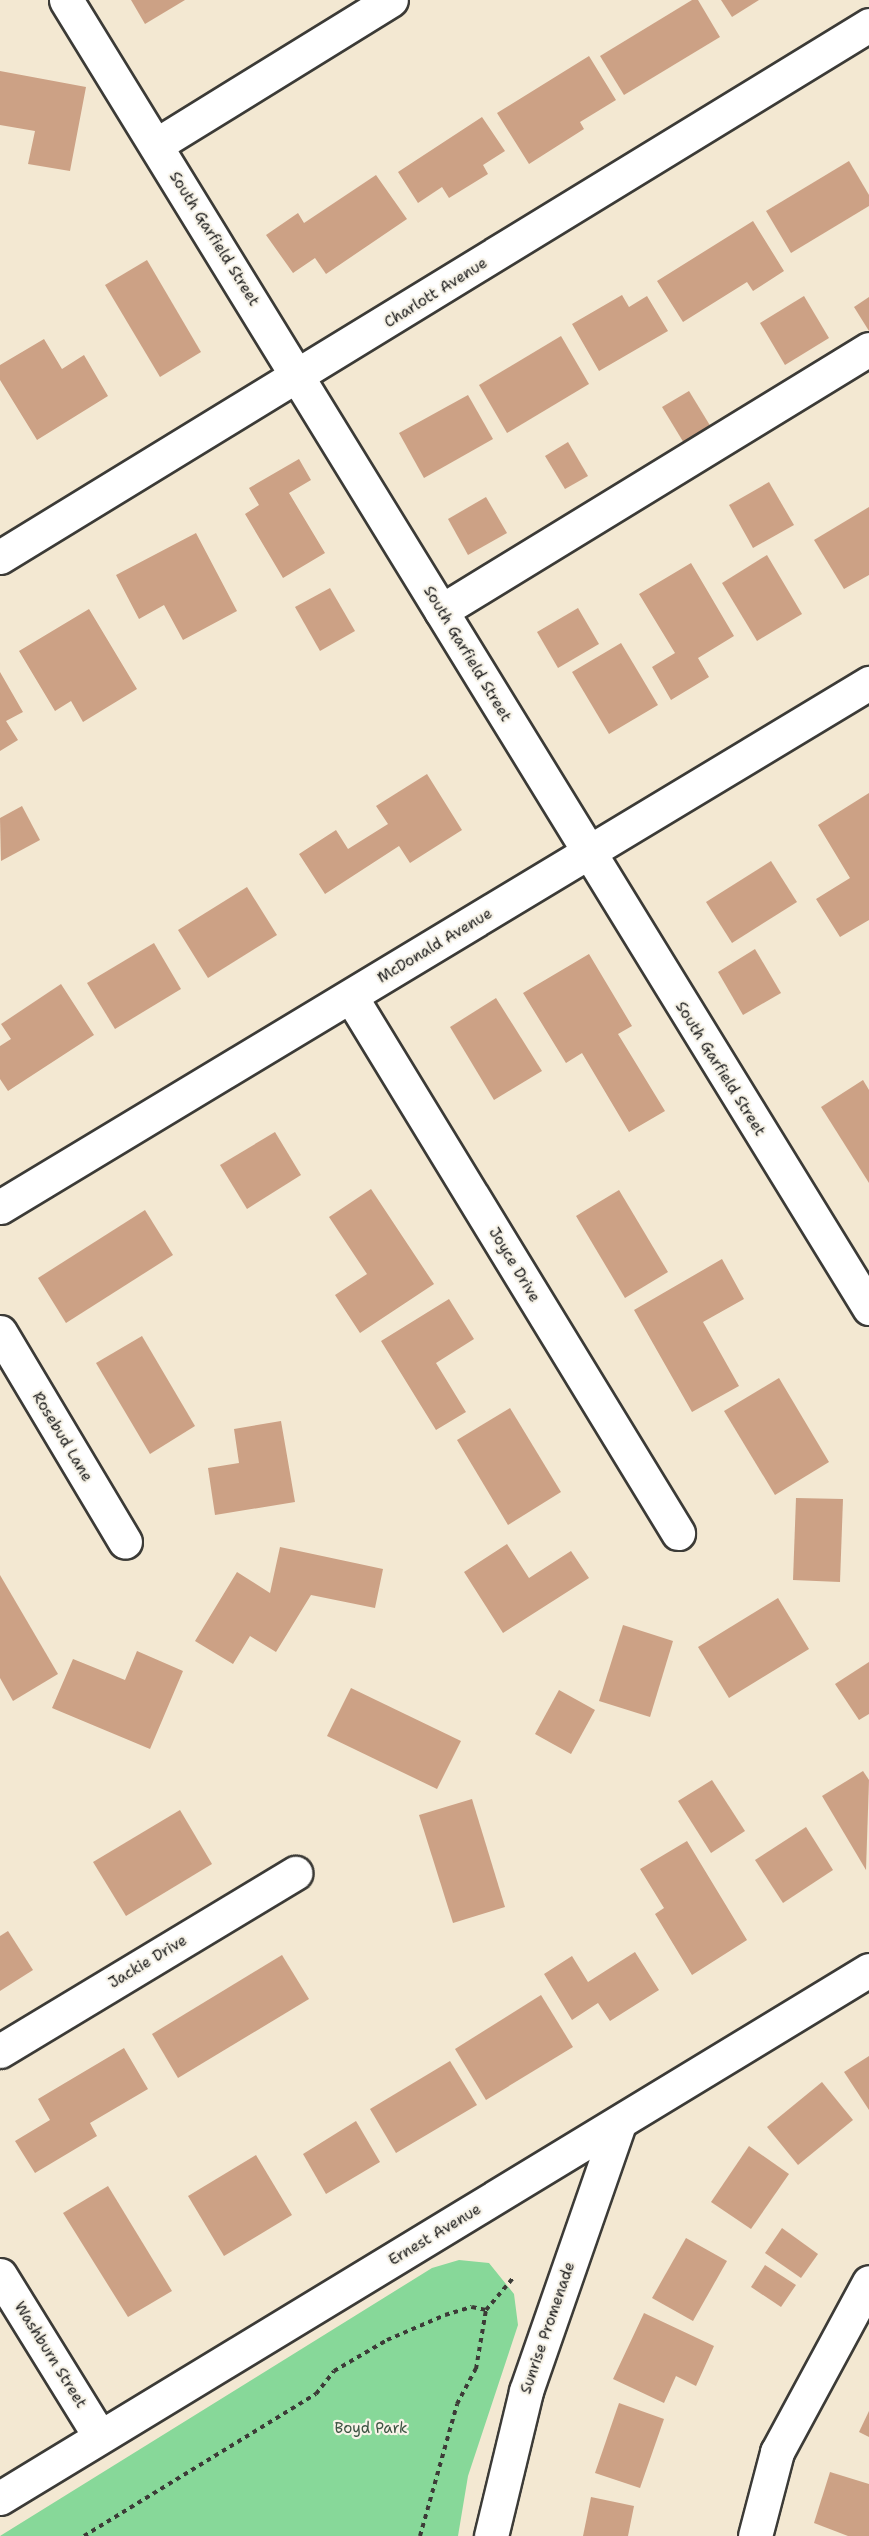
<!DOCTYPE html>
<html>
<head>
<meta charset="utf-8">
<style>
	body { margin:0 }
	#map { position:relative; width:869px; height:2536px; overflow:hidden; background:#f3e8d2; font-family:"Shantell Sans",sans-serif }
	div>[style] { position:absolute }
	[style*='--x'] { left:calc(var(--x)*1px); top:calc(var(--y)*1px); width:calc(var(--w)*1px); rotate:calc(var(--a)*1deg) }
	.green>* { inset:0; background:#87d899 }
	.building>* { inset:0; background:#cca185 }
	.path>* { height:4px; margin-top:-2px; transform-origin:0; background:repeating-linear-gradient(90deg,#3c3b37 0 4.5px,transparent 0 9px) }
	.roads { filter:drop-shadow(2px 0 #3c3b37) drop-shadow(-2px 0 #3c3b37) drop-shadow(0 2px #3c3b37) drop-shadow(0 -2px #3c3b37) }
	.minor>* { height:33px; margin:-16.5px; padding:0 16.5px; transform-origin:16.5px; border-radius:16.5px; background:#fff }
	span { translate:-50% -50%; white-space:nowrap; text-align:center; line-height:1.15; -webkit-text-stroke:4.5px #f7f3e8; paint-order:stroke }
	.street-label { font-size:15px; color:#1c1c1c }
	.park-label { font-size:15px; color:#3c5442 }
</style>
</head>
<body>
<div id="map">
	<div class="green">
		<i style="clip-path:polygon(459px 2260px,489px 2263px,514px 2294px,518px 2325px,468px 2476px,458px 2536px,0 2536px,432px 2268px)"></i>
	</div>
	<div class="building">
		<i style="clip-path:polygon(131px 0,185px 0,145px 24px)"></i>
		<i style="clip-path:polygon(692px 0,698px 0,720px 37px,624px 95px,600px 56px)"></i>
		<i style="clip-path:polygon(721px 0,759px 0,732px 17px)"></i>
		<i style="clip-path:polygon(589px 56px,616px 100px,580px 122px,584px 129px,529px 164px,497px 113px)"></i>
		<i style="clip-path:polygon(0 71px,86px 87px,70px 171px,28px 164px,35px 131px,0 125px)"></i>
		<i style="clip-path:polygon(482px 117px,505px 151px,483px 165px,488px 174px,449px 198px,442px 187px,418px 203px,398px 172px)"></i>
		<i style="clip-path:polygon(849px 161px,869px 195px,869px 206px,791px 253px,766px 211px)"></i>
		<i style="clip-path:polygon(376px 175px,407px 219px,326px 274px,315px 258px,293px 273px,266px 235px,298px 213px,304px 223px)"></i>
		<i style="clip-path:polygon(753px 221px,784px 271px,753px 291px,747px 282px,683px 322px,657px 281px)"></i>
		<i style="clip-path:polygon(147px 260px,201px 352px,160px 377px,105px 285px)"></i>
		<i style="clip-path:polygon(622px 295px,629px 307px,647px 296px,668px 331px,599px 371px,572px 324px)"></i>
		<i style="clip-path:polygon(804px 296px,829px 338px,785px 365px,760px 323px)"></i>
		<i style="clip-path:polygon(869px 297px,869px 331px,854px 307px)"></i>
		<i style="clip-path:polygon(561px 336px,589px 384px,507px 433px,479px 385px)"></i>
		<i style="clip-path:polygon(44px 339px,62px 369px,84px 355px,108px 396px,37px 440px,0 380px,0 365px)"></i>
		<i style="clip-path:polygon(689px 391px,714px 432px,687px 448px,662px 407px)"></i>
		<i style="clip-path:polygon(468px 395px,493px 439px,424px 478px,399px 433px)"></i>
		<i style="clip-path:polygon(568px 442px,588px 476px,565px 489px,545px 456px)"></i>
		<i style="clip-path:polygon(299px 459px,311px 480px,289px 493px,325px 553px,283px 578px,245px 514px,259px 505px,249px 488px)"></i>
		<i style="clip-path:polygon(769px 482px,794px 525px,753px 548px,729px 505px)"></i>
		<i style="clip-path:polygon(486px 497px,507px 533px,468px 555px,448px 519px)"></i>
		<i style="clip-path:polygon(869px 507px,869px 575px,844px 589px,814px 540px)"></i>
		<i style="clip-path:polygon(196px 533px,237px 611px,183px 640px,164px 605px,139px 619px,116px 575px)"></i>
		<i style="clip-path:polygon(767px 555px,802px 614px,757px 641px,722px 583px)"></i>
		<i style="clip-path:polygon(691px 563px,734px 636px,698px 658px,709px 677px,671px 700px,652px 667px,675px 653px,639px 594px)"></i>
		<i style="clip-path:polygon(330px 588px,355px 631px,320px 651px,295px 607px)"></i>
		<i style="clip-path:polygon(578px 608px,599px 644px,558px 668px,537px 632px)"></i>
		<i style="clip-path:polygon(89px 609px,137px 689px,83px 722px,71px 701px,55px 711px,19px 651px)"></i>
		<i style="clip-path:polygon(621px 643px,658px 705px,609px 734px,572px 672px)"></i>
		<i style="clip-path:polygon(0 672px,23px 712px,6px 721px,18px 740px,0 751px)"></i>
		<i style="clip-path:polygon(427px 774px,462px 830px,410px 863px,399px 846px,325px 894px,299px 854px,336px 830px,348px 849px,388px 824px,376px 806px)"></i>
		<i style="clip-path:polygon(869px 793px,869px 920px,840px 937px,816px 899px,850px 878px,818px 825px)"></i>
		<i style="clip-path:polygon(22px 806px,40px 840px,1px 861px,0 818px)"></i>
		<i style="clip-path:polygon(771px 861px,797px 902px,732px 943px,706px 902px)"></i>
		<i style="clip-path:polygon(247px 887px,277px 935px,208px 978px,178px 930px)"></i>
		<i style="clip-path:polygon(154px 943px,181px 989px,115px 1029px,87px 983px)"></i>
		<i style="clip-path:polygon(755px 949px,781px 993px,743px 1015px,718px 972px)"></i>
		<i style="clip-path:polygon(589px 954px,632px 1026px,618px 1034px,665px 1111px,629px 1132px,582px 1053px,566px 1063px,523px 993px)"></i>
		<i style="clip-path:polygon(61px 984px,94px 1035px,8px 1091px,0 1079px,0 1046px,11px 1039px,1px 1024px)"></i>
		<i style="clip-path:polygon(496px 998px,542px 1071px,494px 1100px,450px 1027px)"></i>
		<i style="clip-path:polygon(863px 1080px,869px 1090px,869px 1183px,821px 1107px)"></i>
		<i style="clip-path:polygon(275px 1132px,301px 1175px,247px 1209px,220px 1165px)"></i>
		<i style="clip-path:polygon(371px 1189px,434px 1284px,360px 1333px,335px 1295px,367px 1274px,329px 1217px)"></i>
		<i style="clip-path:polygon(619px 1190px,668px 1272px,625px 1298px,576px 1216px)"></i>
		<i style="clip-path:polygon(145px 1210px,173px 1255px,66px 1323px,38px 1278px)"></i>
		<i style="clip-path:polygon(722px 1259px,744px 1299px,703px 1322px,739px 1386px,692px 1412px,634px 1310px)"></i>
		<i style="clip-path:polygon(449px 1299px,474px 1339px,436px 1363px,466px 1412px,436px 1430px,381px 1341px)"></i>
		<i style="clip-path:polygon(142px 1336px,195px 1426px,150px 1454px,96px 1363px)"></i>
		<i style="clip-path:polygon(779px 1378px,829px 1462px,775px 1495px,724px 1411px)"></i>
		<i style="clip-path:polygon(510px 1408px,561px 1492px,508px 1525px,457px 1440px)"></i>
		<i style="clip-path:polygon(281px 1421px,295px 1502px,215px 1515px,208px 1468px,239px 1463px,234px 1429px)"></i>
		<i style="clip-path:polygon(796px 1498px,843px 1499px,840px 1582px,793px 1580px)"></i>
		<i style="clip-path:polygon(507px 1544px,529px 1578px,571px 1551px,589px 1578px,503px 1633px,464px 1572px)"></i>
		<i style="clip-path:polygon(280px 1547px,383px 1569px,375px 1608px,311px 1595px,276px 1652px,250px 1636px,233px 1664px,195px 1641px,237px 1572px,270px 1593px)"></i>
		<i style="clip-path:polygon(0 1575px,58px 1674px,13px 1701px,0 1678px)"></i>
		<i style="clip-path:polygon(778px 1598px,809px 1649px,729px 1698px,698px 1647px)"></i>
		<i style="clip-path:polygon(623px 1625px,673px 1641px,650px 1717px,599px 1701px)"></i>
		<i style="clip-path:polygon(137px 1651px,183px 1671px,150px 1749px,52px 1708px,73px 1659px,125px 1680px)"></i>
		<i style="clip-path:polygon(869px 1662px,869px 1714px,859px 1720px,835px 1684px)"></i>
		<i style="clip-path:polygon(351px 1688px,461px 1741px,437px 1789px,327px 1736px)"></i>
		<i style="clip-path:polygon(559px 1690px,595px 1710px,571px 1754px,535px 1734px)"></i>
		<i style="clip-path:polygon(863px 1771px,869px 1780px,866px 1870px,822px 1796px)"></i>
		<i style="clip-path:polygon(712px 1780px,745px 1831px,711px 1853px,678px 1801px)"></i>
		<i style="clip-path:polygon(472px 1799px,505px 1907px,453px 1923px,419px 1815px)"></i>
		<i style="clip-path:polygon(180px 1810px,212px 1864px,126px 1916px,93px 1862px)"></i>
		<i style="clip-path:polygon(806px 1827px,833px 1870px,783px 1903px,755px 1860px)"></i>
		<i style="clip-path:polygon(687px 1841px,747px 1940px,692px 1975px,655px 1914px,664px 1908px,640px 1869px)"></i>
		<i style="clip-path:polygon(8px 1931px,33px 1970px,0 1991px,0 1936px)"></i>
		<i style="clip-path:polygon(635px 1952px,659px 1990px,610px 2021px,598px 2003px,572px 2020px,544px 1974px,572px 1956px,588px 1982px)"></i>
		<i style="clip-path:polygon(282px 1955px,309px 1999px,178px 2078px,152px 2034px)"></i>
		<i style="clip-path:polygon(541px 1995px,573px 2047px,486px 2100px,455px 2049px)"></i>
		<i style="clip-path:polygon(124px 2048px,148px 2089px,90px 2123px,97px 2136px,35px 2173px,15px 2141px,50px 2120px,38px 2099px)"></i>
		<i style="clip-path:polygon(869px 2056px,869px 2110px,844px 2072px)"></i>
		<i style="clip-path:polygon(450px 2061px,477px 2105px,396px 2153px,370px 2109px)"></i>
		<i style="clip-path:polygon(822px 2082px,853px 2120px,798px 2165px,767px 2127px)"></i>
		<i style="clip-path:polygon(356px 2121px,380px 2162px,326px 2194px,303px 2154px)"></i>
		<i style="clip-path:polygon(749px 2146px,789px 2174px,751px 2229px,711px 2202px)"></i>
		<i style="clip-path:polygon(256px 2155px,292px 2215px,224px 2256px,188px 2196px)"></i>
		<i style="clip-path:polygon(108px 2186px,172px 2291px,128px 2317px,63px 2213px)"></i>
		<i style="clip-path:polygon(782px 2228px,818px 2254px,801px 2278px,765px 2253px)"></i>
		<i style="clip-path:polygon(686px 2238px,727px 2261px,693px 2321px,652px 2298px)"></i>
		<i style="clip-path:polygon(765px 2265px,796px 2285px,781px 2307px,751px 2287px)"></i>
		<i style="clip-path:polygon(644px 2313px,714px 2346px,696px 2386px,676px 2376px,664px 2403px,613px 2379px)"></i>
		<i style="clip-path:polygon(619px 2403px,664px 2419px,640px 2488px,595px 2473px)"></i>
		<i style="clip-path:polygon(869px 2411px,869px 2437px,859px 2432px)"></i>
		<i style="clip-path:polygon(830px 2472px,869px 2484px,869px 2536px,848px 2536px,814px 2523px)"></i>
		<i style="clip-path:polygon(591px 2497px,634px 2506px,628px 2536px,583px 2536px)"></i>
	</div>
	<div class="path">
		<i style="--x:84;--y:2536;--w:272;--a:-31.5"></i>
		<i style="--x:316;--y:2394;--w:29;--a:-52"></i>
		<i style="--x:334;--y:2371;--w:61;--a:-30.3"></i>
		<i style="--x:387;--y:2340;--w:63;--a:-23.3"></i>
		<i style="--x:445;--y:2315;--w:28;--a:-17"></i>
		<i style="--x:472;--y:2307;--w:14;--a:12"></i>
		<i style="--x:420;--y:2536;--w:137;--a:-74.3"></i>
		<i style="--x:457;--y:2404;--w:40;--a:-62"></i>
		<i style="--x:476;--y:2369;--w:60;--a:-80.4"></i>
		<i style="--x:486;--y:2310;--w:42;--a:-49.8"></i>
	</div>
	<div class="roads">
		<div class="minor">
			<i style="--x:66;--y:0;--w:1535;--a:58.45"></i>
			<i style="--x:156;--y:145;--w:276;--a:-31.7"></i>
			<i style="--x:0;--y:557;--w:1019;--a:-31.47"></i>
			<i style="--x:441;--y:611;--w:502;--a:-31.47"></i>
			<i style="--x:351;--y:997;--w:628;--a:58.61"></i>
			<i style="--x:0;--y:1207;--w:1015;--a:-31.09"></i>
			<i style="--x:0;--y:1332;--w:244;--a:59.2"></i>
			<i style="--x:0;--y:2051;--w:345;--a:-31.1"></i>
			<i style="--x:0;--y:2275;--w:188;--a:58.3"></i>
			<i style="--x:0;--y:2498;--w:1017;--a:-31.28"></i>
			<i style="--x:491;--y:2536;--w:149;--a:-76.4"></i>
			<i style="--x:526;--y:2391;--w:283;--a:-70.8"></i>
			<i style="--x:755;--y:2536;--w:87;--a:-75.3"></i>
			<i style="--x:777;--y:2452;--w:193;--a:-61.6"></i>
		</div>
	</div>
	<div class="street-label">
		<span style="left:214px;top:239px;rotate:58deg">South Garfield Street</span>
		<span style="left:436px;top:293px;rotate:-32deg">Charlott Avenue</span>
		<span style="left:467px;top:654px;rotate:59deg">South Garfield Street</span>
		<span style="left:435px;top:946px;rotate:-31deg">McDonald Avenue</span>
		<span style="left:720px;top:1069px;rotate:58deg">South Garfield Street</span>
		<span style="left:514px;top:1265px;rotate:59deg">Joyce Drive</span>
		<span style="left:62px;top:1437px;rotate:59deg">Rosebud Lane</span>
		<span style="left:148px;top:1962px;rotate:-31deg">Jackie Drive</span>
		<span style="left:435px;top:2235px;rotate:-31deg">Ernest Avenue</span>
		<span style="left:548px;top:2328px;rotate:-71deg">Sunrise Promenade</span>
		<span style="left:50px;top:2355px;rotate:58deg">Washburn Street</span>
	</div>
	<div class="park-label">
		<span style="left:371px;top:2429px">Boyd Park</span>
	</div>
</div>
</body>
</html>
